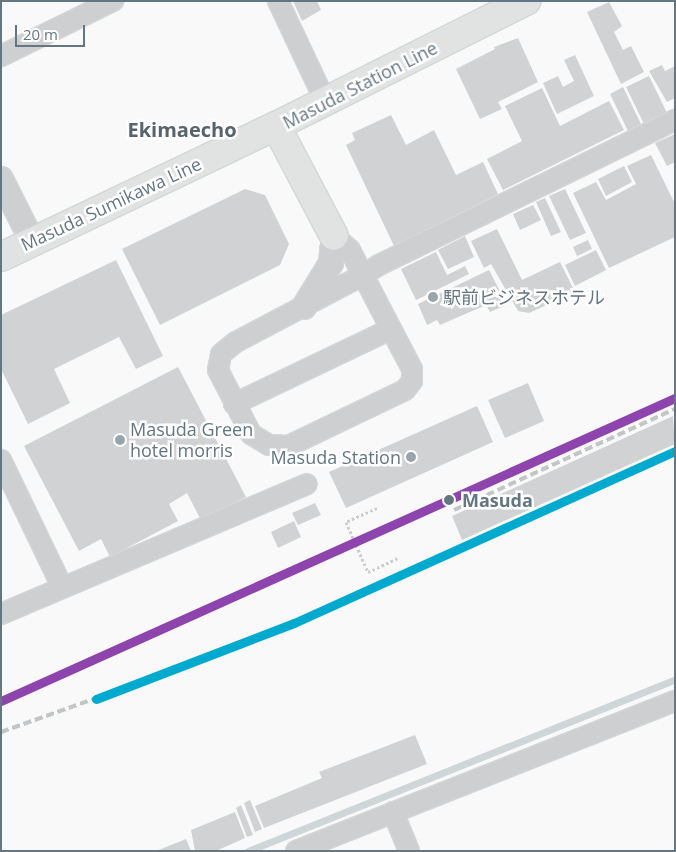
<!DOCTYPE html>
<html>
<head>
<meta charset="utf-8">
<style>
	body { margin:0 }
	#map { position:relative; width:676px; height:852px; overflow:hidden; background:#f9f9f9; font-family:"Open Sans","Noto Sans JP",sans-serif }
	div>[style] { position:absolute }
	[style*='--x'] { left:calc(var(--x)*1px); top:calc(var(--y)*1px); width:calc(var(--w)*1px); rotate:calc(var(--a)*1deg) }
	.stream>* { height:7px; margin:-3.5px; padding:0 3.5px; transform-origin:3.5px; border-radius:3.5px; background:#ced6d9 }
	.building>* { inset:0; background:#d0d2d3 }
	.path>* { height:3px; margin-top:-1.5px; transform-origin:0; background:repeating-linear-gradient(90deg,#cbcccd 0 2.5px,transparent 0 5px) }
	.roads { filter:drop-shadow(1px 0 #d5d6d7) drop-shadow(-1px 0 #d5d6d7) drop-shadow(0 1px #d5d6d7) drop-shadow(0 -1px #d5d6d7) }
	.minor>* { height:20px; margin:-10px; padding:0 10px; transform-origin:10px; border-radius:10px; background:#cecfd0 }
	.tertiary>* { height:24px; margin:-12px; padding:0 12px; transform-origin:12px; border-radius:12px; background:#cecfd0 }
	.primary>* { height:28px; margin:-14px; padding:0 14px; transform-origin:14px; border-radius:14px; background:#e1e2e2 }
	.rail>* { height:4px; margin-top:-2px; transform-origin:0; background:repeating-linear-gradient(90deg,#c3c5c6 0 8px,transparent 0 12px) }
	.rail-1>* { height:9px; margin:-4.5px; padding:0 4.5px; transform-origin:4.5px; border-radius:4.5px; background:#8e44ad }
	.rail-2>* { height:9px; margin:-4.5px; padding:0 4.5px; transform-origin:4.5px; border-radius:4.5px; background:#00a9ce }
	.dots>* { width:14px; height:14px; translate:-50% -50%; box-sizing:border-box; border:2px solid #fff; border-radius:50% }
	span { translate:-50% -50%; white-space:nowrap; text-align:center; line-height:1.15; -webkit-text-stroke:5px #fff; paint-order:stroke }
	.street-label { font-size:18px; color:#657683 }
	.poi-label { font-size:18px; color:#657683 }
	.left { translate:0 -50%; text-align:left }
	.right { translate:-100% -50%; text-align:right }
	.stop-label { font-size:18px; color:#657683; font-weight:700 }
	.quarter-label { font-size:20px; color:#57646e; font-weight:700 }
	.frame { position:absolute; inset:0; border:2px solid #657683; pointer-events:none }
	.scale { position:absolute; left:15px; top:25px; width:70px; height:22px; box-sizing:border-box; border:2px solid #657683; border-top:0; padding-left:6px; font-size:15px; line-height:18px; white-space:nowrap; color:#657683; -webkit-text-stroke:4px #fff; paint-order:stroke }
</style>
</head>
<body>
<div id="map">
	<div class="stream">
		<i style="--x:248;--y:851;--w:460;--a:-21.9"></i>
	</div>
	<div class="building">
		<i style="clip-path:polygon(293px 1px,317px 1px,321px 10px,302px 21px)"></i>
		<i style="clip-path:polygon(609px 2px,622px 26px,614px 32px,623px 50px,631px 46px,644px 72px,621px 84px,587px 12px)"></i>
		<i style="clip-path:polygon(518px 38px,538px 82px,498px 102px,502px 109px,480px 119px,456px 69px,495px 49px,494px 47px)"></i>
		<i style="clip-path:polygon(575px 55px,594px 96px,557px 114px,543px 83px,558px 76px,563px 87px,574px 81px,564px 60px)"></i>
		<i style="clip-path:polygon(662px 65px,665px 71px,675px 66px,675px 98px,667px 102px,649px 71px)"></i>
		<i style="clip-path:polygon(649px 76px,667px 113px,644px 124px,626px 87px)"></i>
		<i style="clip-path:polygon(623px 87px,641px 124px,628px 131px,610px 94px)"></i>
		<i style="clip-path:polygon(542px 88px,560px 126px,609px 101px,624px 130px,503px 190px,487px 159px,522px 141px,505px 106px)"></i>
		<i style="clip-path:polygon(391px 115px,406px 145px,434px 130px,456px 175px,483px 162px,498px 194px,394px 246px,346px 145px,355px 140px,352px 133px)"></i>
		<i style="clip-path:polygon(675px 134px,675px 162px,667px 166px,655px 143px)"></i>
		<i style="clip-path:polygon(651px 155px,675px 204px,675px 237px,609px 268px,573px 193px,596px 182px,606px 200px,636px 184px,627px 166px)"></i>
		<i style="clip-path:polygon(624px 166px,632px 182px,606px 196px,598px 179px)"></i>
		<i style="clip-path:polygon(245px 189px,265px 195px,289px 244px,280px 265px,160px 325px,122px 249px)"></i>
		<i style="clip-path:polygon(565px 189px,586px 233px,570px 240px,549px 196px)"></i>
		<i style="clip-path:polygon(545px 198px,561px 232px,551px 236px,536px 202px)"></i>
		<i style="clip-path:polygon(533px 205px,541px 220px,520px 230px,513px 214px)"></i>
		<i style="clip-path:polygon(497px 229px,522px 280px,560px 262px,575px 292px,529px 313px,518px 311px,491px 264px,484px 268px,471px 241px)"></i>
		<i style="clip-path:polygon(465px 236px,474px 257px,448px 269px,438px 250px)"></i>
		<i style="clip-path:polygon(588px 240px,592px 249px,577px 256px,573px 247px)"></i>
		<i style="clip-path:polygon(596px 250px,606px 270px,575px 286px,565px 265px)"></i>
		<i style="clip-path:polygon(436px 252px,447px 275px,465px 266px,469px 274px,416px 300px,401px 269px)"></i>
		<i style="clip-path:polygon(116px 260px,163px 356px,136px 369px,119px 337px,54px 369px,70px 403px,28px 424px,1px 369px,1px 315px)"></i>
		<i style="clip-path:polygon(489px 270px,507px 305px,490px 312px,486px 305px,440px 325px,437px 320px,427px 325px,418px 304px)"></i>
		<i style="clip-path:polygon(178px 367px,246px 497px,201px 520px,187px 493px,169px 504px,178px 521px,110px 557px,101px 539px,79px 551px,24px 446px)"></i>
		<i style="clip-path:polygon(528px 383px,544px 421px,505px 438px,488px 400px)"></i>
		<i style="clip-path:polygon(477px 406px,493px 442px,346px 508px,329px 472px)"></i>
		<i style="clip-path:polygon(673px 416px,675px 444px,462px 540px,452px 516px)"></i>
		<i style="clip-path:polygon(315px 503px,321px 515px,298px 525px,292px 513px)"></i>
		<i style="clip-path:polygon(294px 521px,301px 537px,278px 548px,271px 532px)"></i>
		<i style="clip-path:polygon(415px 735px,427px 764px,264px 828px,255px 806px,322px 778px,319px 772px)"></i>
		<i style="clip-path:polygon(250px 800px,262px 829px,255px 832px,244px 803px)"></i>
		<i style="clip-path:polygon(241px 805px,253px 835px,247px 837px,236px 808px)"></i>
		<i style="clip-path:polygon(235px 812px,245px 838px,216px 851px,195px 851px,191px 830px)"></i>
		<i style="clip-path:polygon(186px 839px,191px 851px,156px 851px)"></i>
	</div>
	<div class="path">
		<i style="--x:377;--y:508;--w:34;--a:156"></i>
		<i style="--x:346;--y:522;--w:55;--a:66.3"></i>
		<i style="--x:368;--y:572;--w:33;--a:-25"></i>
	</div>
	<div class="roads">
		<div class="minor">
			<i style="--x:278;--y:1;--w:110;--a:64.8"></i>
			<i style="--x:1;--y:56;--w:125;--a:-26.2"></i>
			<i style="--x:334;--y:236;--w:21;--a:41"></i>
			<i style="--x:350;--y:250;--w:28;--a:63"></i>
			<i style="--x:363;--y:275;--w:61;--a:62.6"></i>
			<i style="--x:391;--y:329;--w:45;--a:62.3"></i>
			<i style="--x:412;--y:369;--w:12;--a:90"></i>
			<i style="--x:412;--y:381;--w:11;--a:128"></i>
			<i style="--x:405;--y:390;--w:130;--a:154.4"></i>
			<i style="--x:288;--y:446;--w:19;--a:-177"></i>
			<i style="--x:269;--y:445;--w:21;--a:-149"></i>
			<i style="--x:251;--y:434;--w:72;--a:-117.3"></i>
			<i style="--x:218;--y:370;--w:16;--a:-79"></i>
			<i style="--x:221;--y:354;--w:19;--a:-39"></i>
			<i style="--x:236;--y:342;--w:144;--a:-27.8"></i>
			<i style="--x:363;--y:275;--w:19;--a:-32"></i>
			<i style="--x:379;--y:265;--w:330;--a:-26.1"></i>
			<i style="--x:234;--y:404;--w:174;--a:-25.5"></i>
			<i style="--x:1;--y:460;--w:141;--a:64.3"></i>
			<i style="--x:1;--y:614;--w:332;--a:-23"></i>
			<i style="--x:393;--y:812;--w:42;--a:67.7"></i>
			<i style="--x:296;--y:851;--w:408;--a:-21.6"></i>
		</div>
		<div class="tertiary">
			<i style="--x:1;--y:179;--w:69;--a:63.4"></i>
			<i style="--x:304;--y:307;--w:52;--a:-58.5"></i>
			<i style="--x:331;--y:263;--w:27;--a:-84"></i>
		</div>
		<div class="primary">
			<i style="--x:276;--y:126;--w:124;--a:62.2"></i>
			<i style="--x:1;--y:257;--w:305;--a:-25.5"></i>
			<i style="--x:276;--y:126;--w:280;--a:-26.6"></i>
		</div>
	</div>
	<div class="rail">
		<i style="--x:454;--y:510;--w:243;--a:-24.6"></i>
		<i style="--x:1;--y:732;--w:227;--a:-19.6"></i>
		<i style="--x:215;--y:656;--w:86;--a:-22.7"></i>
		<i style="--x:294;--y:623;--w:418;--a:-24.3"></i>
	</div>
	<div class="rail-1">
		<i style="--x:1;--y:701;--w:739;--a:-24.21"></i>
	</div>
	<div class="rail-2">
		<i style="--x:96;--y:699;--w:212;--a:-21"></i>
		<i style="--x:294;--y:623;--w:418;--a:-24.3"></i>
	</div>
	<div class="dots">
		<i style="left:433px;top:297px;background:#99a4ac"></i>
		<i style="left:120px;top:440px;background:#99a4ac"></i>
		<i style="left:411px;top:457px;background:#99a4ac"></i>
		<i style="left:449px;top:500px;background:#657683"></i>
	</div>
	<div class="street-label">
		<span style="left:360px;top:85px;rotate:-27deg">Masuda Station Line</span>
		<span style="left:111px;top:204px;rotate:-25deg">Masuda Sumikawa Line</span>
	</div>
	<div class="poi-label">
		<span class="left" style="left:443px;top:297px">駅前ビジネスホテル</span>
		<span class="left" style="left:130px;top:440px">Masuda Green<br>hotel morris</span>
		<span class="right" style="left:401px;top:457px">Masuda Station</span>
	</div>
	<div class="stop-label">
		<span class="left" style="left:462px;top:500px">Masuda</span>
	</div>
	<div class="quarter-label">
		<span style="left:182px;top:129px">Ekimaecho</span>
	</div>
	<div class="frame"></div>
	<div class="scale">20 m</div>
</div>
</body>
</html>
